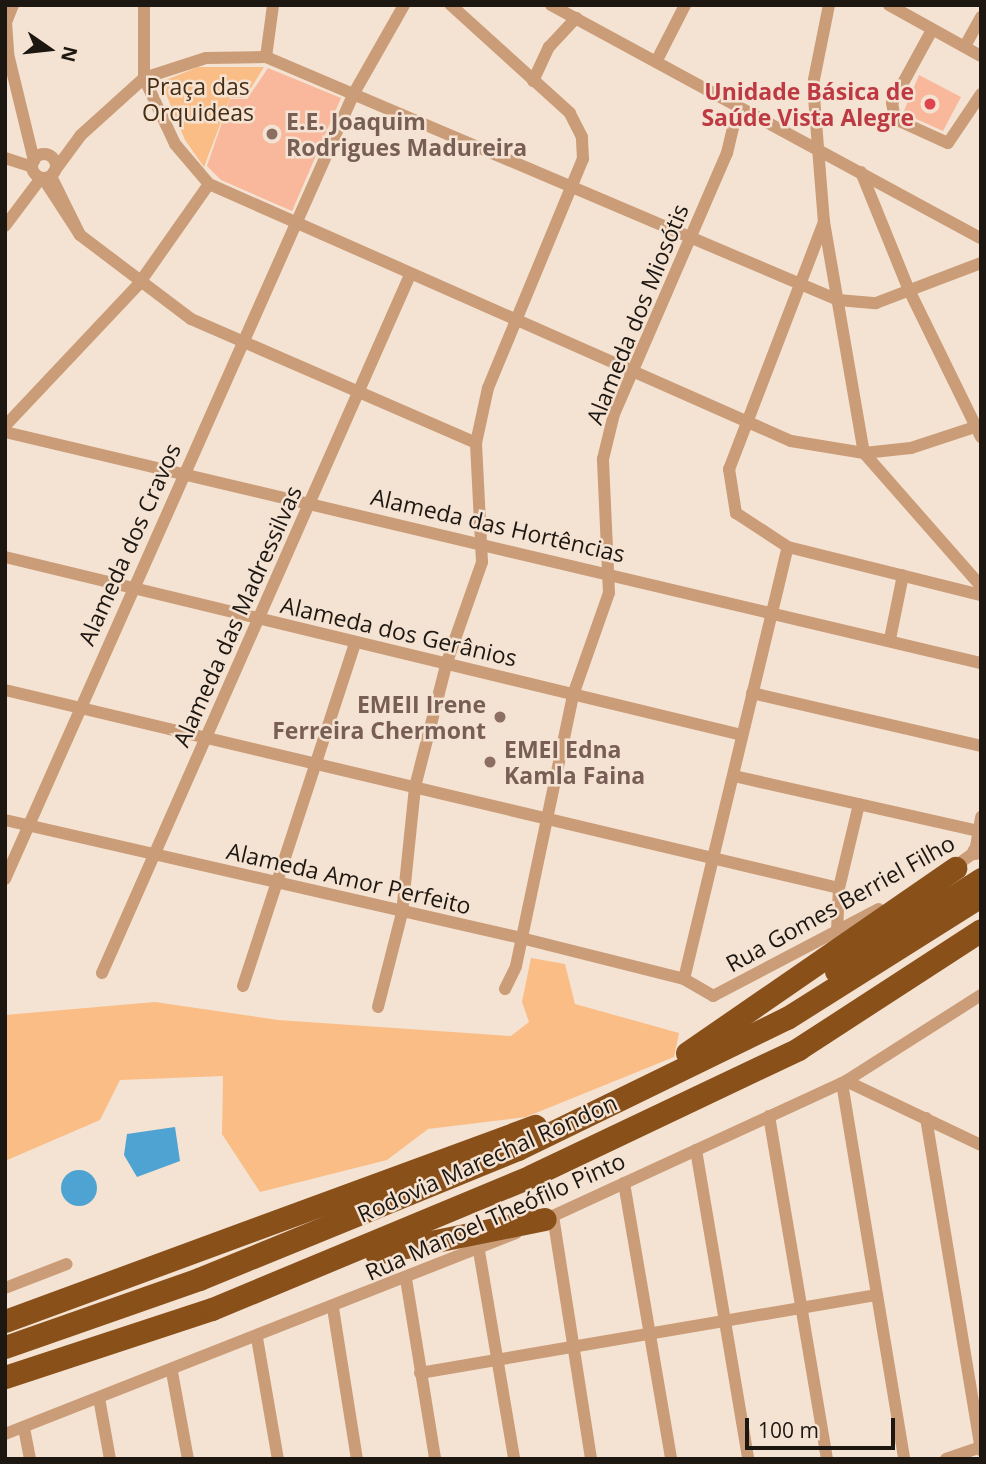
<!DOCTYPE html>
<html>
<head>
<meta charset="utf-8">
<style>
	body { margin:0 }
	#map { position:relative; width:986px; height:1464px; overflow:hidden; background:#f4e2d2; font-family:"Open Sans",sans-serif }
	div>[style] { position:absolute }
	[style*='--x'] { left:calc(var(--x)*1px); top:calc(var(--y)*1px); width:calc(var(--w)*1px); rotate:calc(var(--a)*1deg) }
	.green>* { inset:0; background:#fabd86 }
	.water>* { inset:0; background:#4ea3d2 }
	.round { border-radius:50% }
	.building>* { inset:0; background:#f9b89b }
	.minor>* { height:12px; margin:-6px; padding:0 6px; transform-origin:6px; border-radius:6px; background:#ca9c77 }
	.minor>.ring { margin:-6px; padding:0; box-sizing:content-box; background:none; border:12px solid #ca9c77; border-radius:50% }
	.tertiary>* { height:16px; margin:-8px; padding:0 8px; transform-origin:8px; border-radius:8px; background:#ca9c77 }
	.motorway>* { height:23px; margin:-11.5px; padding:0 11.5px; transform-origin:11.5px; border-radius:11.5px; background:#89501a }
	.dots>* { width:19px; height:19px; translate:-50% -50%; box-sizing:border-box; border:4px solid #f4e2d2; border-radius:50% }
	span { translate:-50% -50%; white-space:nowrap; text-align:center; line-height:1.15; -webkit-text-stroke:5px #f4e2d2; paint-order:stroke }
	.park-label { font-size:23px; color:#462c12 }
	.health-label { font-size:23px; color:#be3a42; font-weight:700 }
	.right { translate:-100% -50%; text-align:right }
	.education-label { font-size:23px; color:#785e54; font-weight:700 }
	.left { translate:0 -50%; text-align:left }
	.street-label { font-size:23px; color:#1d1711 }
	.frame { position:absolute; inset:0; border:7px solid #1d1711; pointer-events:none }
	.north { position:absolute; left:14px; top:14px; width:70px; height:70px; -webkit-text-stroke:5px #f4e2d2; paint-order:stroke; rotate:104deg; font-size:19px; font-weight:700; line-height:28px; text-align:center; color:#1d1711 }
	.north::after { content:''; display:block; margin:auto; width:24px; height:32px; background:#1d1711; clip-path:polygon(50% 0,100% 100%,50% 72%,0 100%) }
	.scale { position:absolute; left:745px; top:1418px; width:150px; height:32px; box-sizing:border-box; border:4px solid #1d1711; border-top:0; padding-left:9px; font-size:21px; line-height:24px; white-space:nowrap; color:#1d1711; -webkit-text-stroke:5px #f4e2d2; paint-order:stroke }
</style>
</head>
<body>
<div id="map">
	<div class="green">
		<i style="clip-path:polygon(198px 67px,264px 67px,245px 98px,230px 98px,204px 167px,185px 140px,161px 82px)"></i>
		<i style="clip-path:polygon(531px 958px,565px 964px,575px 1004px,679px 1033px,674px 1057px,526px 1117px,428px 1129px,387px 1160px,260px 1192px,222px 1134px,223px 1076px,120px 1080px,100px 1120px,5px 1161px,5px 1015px,155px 1002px,278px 1020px,511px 1036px,529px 1022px,522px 1002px)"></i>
	</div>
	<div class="water">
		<i style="clip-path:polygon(175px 1127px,180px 1161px,137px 1177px,124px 1155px,127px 1134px)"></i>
		<i class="round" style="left:61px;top:1170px;width:36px;height:36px"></i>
	</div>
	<div class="building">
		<i style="clip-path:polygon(268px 68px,341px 98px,292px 211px,221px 180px,207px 166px,230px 99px,247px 99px)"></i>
		<i style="clip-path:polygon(919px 75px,961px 97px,943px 131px,903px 113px)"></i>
	</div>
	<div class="minor">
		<i style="--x:13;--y:5;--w:18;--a:112"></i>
		<i style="--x:6;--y:22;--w:32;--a:86"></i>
		<i style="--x:8;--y:54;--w:110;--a:76.3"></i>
		<i style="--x:144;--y:5;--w:73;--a:90"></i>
		<i style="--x:144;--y:78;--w:73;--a:64.8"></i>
		<i style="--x:175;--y:144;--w:52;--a:49.6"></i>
		<i style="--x:209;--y:184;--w:636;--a:23.83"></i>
		<i style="--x:791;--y:441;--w:74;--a:9.3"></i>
		<i style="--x:864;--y:453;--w:47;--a:-6.1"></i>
		<i style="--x:911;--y:448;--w:74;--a:-18.2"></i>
		<i style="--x:551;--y:5;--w:489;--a:28.5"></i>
		<i style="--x:829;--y:5;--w:81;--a:101.4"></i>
		<i style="--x:813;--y:84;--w:64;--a:85.5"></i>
		<i style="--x:818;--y:148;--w:74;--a:85.4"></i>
		<i style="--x:824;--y:222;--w:234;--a:80.2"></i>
		<i style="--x:864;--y:453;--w:177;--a:48.7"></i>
		<i style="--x:889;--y:5;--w:105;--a:29"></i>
		<i style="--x:932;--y:30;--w:83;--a:118.7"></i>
		<i style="--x:892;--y:103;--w:16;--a:79"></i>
		<i style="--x:895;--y:119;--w:58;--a:24.4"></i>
		<i style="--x:948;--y:143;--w:59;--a:-56"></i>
		<i style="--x:965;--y:46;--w:33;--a:-61"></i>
		<i style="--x:266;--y:57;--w:52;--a:-82.3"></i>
		<i style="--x:656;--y:62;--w:64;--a:-63"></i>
		<i style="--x:533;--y:81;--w:38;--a:-65"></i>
		<i style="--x:549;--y:47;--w:40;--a:-47"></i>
		<i class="ring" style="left:32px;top:154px;width:12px;height:12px"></i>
		<i style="--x:5;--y:158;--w:28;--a:18"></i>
		<i style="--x:861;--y:172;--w:127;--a:67.9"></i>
		<i style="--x:909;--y:290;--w:164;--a:63.9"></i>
		<i style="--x:53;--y:173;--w:47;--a:-53.6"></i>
		<i style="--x:81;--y:135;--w:85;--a:-42.1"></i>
		<i style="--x:144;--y:78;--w:65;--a:-17.9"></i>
		<i style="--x:206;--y:58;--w:60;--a:-1"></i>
		<i style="--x:266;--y:57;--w:621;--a:23.02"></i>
		<i style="--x:838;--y:300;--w:38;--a:5"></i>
		<i style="--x:876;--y:303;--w:112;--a:-20.9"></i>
		<i style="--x:43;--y:178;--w:68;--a:57"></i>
		<i style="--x:80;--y:235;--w:66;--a:-116.2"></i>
		<i style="--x:824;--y:222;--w:265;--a:111"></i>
		<i style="--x:729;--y:469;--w:45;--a:81"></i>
		<i style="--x:736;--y:513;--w:62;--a:33.2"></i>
		<i style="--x:788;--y:547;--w:199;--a:14"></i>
		<i style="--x:5;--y:226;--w:60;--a:-53.1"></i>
		<i style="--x:80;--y:235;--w:139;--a:37.1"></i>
		<i style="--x:191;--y:319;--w:311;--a:23.5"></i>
		<i style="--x:5;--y:426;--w:194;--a:-46.7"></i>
		<i style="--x:138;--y:285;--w:123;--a:-54.9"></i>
		<i style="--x:5;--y:432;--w:1003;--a:13.32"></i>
		<i style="--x:5;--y:557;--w:758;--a:13.58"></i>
		<i style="--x:890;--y:639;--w:65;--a:-78.5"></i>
		<i style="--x:5;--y:690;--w:857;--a:13.36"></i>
		<i style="--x:752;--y:693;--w:235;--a:13"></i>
		<i style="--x:734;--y:776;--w:250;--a:12.7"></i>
		<i style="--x:5;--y:820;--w:529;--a:12.88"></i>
		<i style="--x:521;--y:938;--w:168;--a:14.1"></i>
		<i style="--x:684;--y:979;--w:34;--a:30"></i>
		<i style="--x:713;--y:996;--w:187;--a:-27.7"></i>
		<i style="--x:950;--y:870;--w:31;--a:-36"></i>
		<i style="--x:975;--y:852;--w:36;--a:-80"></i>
		<i style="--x:5;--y:879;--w:860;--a:-66.06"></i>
		<i style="--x:354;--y:93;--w:101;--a:-60.4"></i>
		<i style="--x:837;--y:931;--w:43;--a:-87.3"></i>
		<i style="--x:839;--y:888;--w:86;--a:-76.6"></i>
		<i style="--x:102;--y:973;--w:763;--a:-66.19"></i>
		<i style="--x:684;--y:979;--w:444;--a:-76.5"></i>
		<i style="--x:243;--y:986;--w:360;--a:-71.9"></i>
		<i style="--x:505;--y:989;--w:25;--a:-64"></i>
		<i style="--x:516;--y:966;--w:277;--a:-78.1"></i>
		<i style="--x:573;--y:695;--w:108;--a:-70.6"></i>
		<i style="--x:609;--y:593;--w:134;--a:-92.6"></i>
		<i style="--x:603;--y:459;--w:46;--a:-76.3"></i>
		<i style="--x:614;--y:414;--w:284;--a:-66.6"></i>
		<i style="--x:727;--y:153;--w:47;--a:-76.6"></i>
		<i style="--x:378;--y:1007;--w:97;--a:-75.7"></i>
		<i style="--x:402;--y:913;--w:127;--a:-84.1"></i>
		<i style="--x:415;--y:787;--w:126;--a:-75.7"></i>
		<i style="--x:446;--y:665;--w:109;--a:-70.7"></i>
		<i style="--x:482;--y:562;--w:119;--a:-92.9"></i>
		<i style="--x:476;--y:443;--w:56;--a:-77.7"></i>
		<i style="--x:488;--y:388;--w:248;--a:-67.5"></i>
		<i style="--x:583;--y:159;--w:22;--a:-93"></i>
		<i style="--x:582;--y:137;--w:27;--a:-117"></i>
		<i style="--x:570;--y:113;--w:161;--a:-137.8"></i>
		<i style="--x:846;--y:1081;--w:149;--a:25.4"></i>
		<i style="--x:842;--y:1083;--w:381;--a:80.6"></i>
		<i style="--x:769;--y:1116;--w:348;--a:80.4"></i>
		<i style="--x:926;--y:1118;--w:337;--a:80.6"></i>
		<i style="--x:696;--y:1150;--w:313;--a:80.4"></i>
		<i style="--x:624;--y:1183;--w:280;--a:80.3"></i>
		<i style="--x:553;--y:1216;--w:246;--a:81.1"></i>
		<i style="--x:542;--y:1221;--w:335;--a:-24.7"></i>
		<i style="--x:846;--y:1081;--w:160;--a:-32.5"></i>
		<i style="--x:479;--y:1251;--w:211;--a:80.4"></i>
		<i style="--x:406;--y:1279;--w:182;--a:80.8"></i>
		<i style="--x:5;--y:1288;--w:66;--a:-21.2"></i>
		<i style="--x:333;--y:1308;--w:153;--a:81"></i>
		<i style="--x:257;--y:1338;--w:123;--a:80.2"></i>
		<i style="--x:172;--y:1372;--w:88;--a:79.6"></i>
		<i style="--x:420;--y:1373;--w:462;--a:-9.7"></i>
		<i style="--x:99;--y:1398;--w:62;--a:79.8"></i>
		<i style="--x:24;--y:1428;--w:32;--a:79"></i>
		<i style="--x:5;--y:1434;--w:549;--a:-21.47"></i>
		<i style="--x:946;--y:1459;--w:37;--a:-19"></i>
	</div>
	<div class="tertiary">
		<i style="--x:975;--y:852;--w:7;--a:-34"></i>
	</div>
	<div class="motorway">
		<i style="--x:836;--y:971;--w:172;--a:-32.4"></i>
		<i style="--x:687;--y:1053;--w:326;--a:-34.6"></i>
		<i style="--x:376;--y:1253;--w:172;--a:-11.4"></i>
		<i style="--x:5;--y:1321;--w:565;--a:-20.2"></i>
		<i style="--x:5;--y:1347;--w:206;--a:-19.3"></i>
		<i style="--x:199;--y:1279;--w:344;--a:-22.2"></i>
		<i style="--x:518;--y:1149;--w:299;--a:-26"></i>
		<i style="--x:787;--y:1018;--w:229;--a:-32.2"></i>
		<i style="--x:5;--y:1377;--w:218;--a:-18.2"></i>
		<i style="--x:212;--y:1309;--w:346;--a:-22.6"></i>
		<i style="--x:531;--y:1176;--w:296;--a:-25.4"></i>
		<i style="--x:798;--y:1049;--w:218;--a:-33"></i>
	</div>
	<div class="dots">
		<i style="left:930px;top:104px;background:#e0444e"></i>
		<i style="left:272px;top:134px;background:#8d6e63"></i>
		<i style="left:500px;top:717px;background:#8d6e63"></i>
		<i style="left:490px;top:762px;background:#8d6e63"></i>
	</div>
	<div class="park-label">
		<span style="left:198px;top:99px">Praça das<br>Orquideas</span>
	</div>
	<div class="health-label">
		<span class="right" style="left:914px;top:104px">Unidade Básica de<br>Saúde Vista Alegre</span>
	</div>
	<div class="education-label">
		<span class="left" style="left:286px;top:134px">E.E. Joaquim<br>Rodrigues Madureira</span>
		<span class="right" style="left:486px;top:717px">EMEII Irene<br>Ferreira Chermont</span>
		<span class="left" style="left:504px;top:762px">EMEI Edna<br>Kamla Faina</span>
	</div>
	<div class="street-label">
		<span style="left:637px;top:314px;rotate:-68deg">Alameda dos Miosótis</span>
		<span style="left:498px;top:525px;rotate:13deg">Alameda das Hortências</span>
		<span style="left:129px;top:544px;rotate:-66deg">Alameda dos Cravos</span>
		<span style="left:237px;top:616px;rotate:-66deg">Alameda das Madressilvas</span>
		<span style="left:399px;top:631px;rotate:13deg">Alameda dos Gerânios</span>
		<span style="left:349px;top:878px;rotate:13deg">Alameda Amor Perfeito</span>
		<span style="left:840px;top:903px;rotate:-29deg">Rua Gomes Berriel Filho</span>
		<span style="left:487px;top:1158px;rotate:-24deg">Rodovia Marechal Rondon</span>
		<span style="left:495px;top:1216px;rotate:-24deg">Rua Manoel Theófilo Pinto</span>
	</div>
	<div class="frame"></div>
	<div class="north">N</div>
	<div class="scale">100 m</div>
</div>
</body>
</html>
